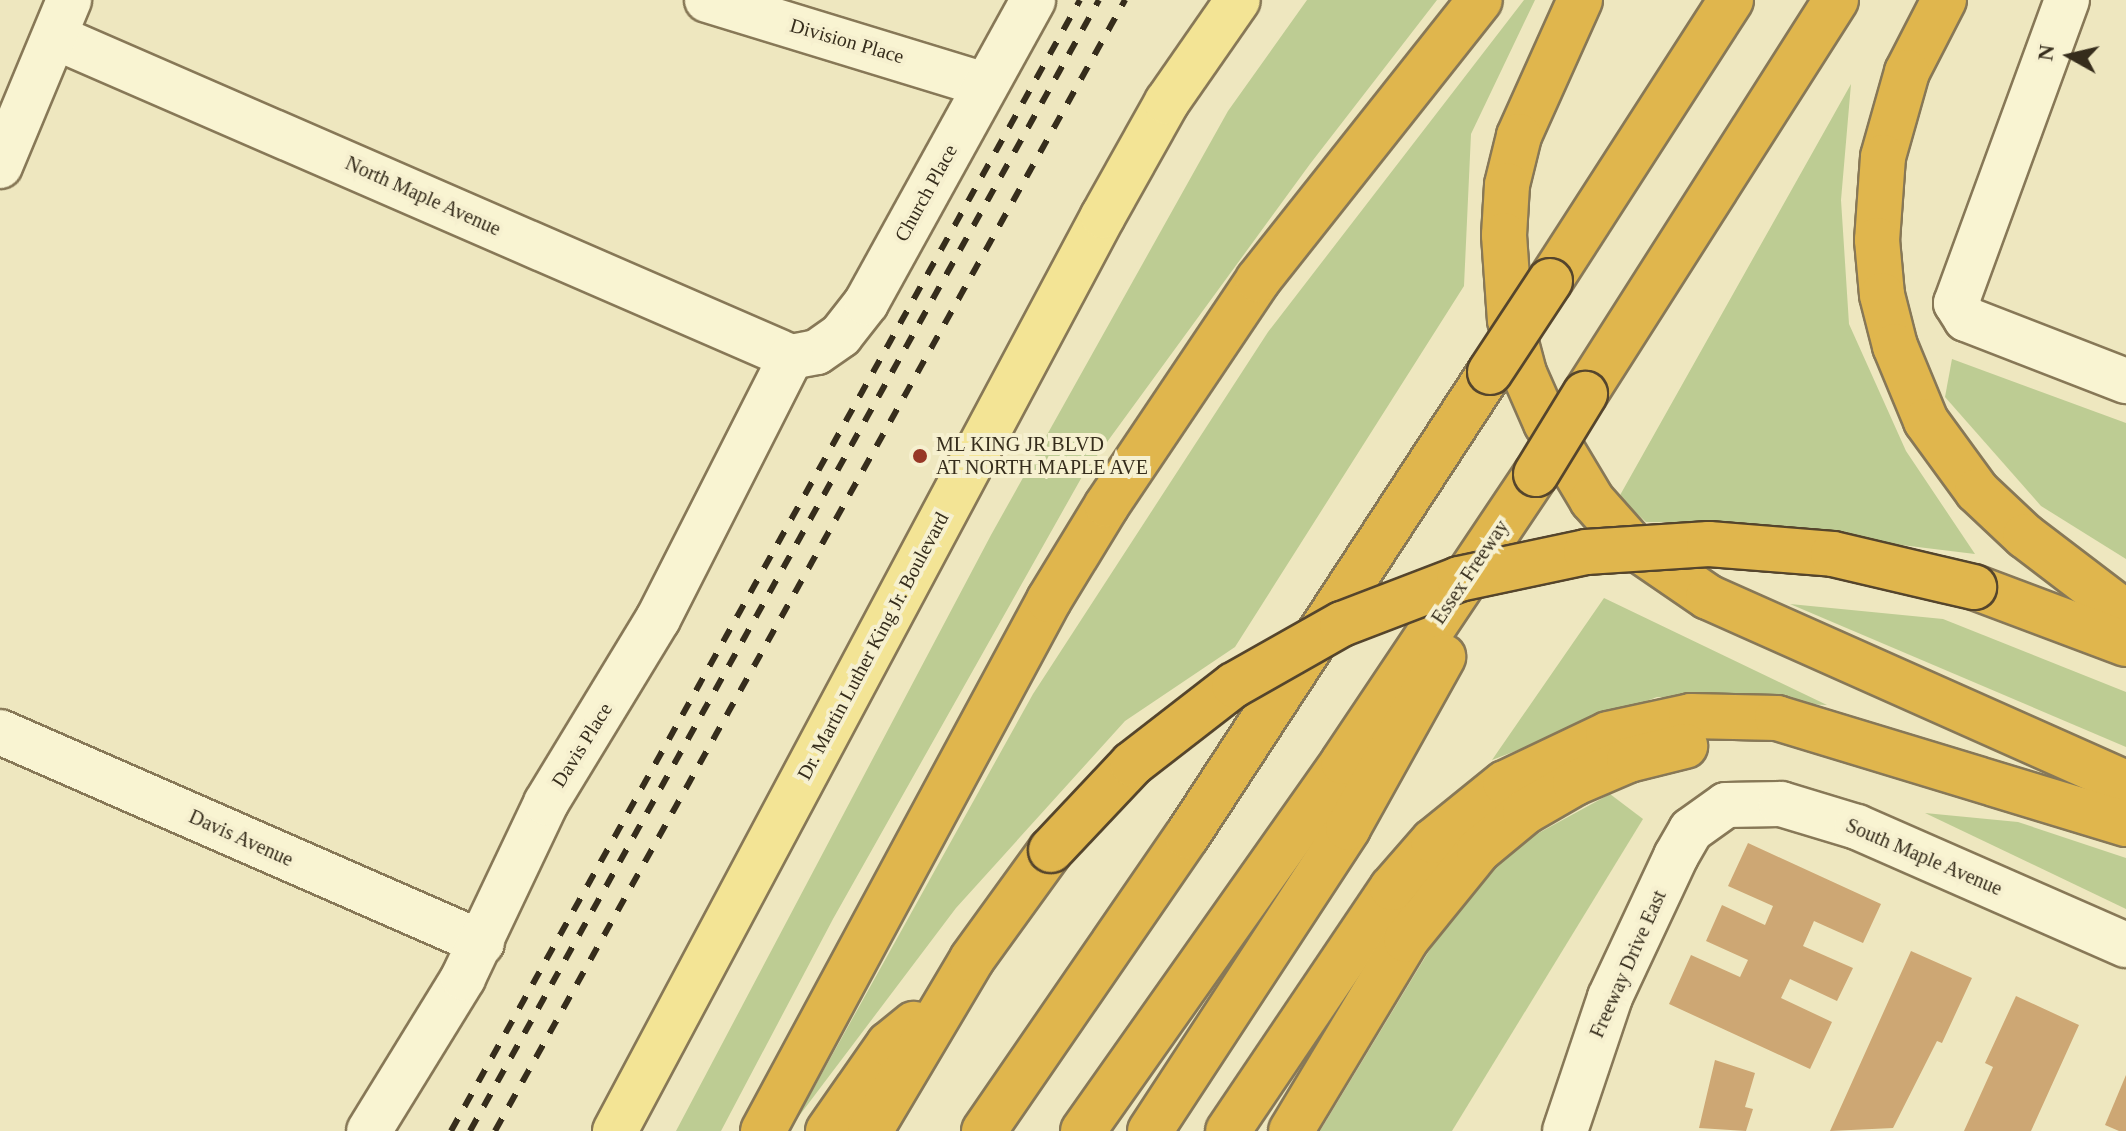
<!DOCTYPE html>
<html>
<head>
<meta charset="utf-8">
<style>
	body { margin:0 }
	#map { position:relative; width:2126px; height:1131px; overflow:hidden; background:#eee7bf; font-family:"Times New Roman",serif }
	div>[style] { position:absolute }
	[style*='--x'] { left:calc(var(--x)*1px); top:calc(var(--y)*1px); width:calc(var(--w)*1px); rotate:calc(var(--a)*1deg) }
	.green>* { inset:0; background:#bdcc93 }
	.building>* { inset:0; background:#cda774 }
	.roads { filter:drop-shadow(2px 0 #877857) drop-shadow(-2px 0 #877857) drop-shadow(0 2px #877857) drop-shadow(0 -2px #877857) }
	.minor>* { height:44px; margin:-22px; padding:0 22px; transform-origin:22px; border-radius:22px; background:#f9f4d2 }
	.major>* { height:44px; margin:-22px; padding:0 22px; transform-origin:22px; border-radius:22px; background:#f3e495 }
	.highway>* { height:44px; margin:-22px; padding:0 22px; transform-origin:22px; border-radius:22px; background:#e0b64d }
	.rail>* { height:6px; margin-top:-3px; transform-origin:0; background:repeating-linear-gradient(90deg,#362d1c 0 14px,transparent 0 28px) }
	.bridges { filter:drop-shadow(2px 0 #55452c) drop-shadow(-2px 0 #55452c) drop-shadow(0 2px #55452c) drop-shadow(0 -2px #55452c) }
	.highway-bridge>* { height:44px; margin:-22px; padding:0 22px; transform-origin:22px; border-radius:22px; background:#e0b64d }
	.dots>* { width:22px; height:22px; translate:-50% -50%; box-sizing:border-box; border:4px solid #f6f0cf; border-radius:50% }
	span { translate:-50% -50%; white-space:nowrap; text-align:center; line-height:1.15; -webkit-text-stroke:8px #f6f0cf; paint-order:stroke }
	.street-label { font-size:20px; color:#362d1c }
	.poi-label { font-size:20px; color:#362d1c }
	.left { translate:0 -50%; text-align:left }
	.north { position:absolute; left:2030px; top:16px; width:80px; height:80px; -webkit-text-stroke:6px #f6f0cf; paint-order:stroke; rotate:278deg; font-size:22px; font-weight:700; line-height:32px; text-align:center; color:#362d1c }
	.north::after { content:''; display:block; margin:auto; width:28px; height:36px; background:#362d1c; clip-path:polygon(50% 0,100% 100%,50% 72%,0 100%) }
</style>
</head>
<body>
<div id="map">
	<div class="green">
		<i style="clip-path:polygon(1307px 0,1437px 0,1310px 164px,1083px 475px,833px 919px,721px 1131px,676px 1131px,991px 535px,1228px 111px)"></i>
		<i style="clip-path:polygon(1524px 0,1535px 0,1471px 134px,1464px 286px,1235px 647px,1125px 721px,956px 908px,796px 1120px,1033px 694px,1268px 332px)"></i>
		<i style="clip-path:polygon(1851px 84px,1841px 200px,1849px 324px,1906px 451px,1975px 554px,1720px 523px,1646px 522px,1619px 497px)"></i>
		<i style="clip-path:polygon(1952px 359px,2126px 423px,2126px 559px,2041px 506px,1945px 397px)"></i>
		<i style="clip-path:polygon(1604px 598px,1827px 705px,1657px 697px,1492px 760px)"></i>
		<i style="clip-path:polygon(1790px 604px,1943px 619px,2126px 692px,2126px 747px)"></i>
		<i style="clip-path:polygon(1610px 794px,1643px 819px,1452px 1131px,1320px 1131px,1438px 936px,1504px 852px)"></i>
		<i style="clip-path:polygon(1925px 813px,2018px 822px,2126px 858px,2126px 909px)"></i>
	</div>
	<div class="building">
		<i style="clip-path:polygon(1748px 843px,1881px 904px,1863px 943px,1814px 921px,1803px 946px,1853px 968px,1837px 1001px,1790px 979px,1781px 998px,1832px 1022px,1810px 1069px,1669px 1004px,1691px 955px,1740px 977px,1748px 960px,1706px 941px,1722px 905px,1765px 925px,1773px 906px,1728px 886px)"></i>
		<i style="clip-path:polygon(1911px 951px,1972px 978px,1942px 1043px,1937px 1041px,1893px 1128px,1830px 1131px)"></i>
		<i style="clip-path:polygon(2016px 996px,2079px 1025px,2031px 1131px,1964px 1131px,1993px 1067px,1985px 1063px)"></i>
		<i style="clip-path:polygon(1715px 1060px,1755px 1073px,1745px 1107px,1753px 1109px,1746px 1131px,1699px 1128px)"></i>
		<i style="clip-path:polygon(2126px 1075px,2126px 1131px,2119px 1131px,2105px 1125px)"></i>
	</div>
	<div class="roads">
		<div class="minor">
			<i style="--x:707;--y:0;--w:291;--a:17"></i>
			<i style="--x:2067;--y:0;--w:323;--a:110.1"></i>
			<i style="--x:1956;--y:303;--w:19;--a:58"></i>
			<i style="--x:1966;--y:319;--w:172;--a:21.2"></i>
			<i style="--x:55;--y:37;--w:803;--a:23.5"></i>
			<i style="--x:0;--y:166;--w:180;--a:-67.4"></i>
			<i style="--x:791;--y:357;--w:26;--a:-11"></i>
			<i style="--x:817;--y:352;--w:29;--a:-35"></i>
			<i style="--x:841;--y:335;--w:41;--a:-52"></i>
			<i style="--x:866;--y:303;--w:346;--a:-61.1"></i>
			<i style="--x:0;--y:732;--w:526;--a:23.64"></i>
			<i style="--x:369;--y:1131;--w:180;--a:-58.4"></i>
			<i style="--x:463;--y:978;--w:194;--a:-64.6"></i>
			<i style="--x:546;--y:803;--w:215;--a:-58.7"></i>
			<i style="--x:658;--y:619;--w:294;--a:-63.1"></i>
			<i style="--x:1565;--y:1131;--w:141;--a:-71.4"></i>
			<i style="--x:1610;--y:997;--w:156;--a:-64.9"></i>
			<i style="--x:1676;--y:856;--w:30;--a:-60"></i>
			<i style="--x:1691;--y:830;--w:43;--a:-35.5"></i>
			<i style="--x:1726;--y:805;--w:55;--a:-1"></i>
			<i style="--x:1781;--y:804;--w:79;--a:16.8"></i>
			<i style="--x:1857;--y:827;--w:294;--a:23.7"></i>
		</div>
		<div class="major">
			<i style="--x:615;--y:1131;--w:1037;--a:-61.93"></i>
			<i style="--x:1103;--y:216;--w:131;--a:-60.7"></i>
			<i style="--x:1167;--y:102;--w:124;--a:-55.2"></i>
		</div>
		<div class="highway">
			<i style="--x:1580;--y:0;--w:149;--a:114.2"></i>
			<i style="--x:1519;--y:136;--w:50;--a:103.8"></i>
			<i style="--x:1507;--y:185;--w:50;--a:93.4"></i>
			<i style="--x:1504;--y:235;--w:85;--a:86"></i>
			<i style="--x:1510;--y:320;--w:55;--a:75.2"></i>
			<i style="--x:1524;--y:373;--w:55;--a:66.3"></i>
			<i style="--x:1546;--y:423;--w:90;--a:59.1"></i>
			<i style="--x:1592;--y:500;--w:60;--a:48.4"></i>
			<i style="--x:1632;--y:545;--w:92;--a:34.4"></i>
			<i style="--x:1708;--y:597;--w:458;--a:24"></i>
			<i style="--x:1944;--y:0;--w:81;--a:117.2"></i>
			<i style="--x:1907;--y:72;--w:88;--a:105.8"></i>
			<i style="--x:1883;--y:157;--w:83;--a:94.1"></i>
			<i style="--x:1877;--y:240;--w:55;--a:84.8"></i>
			<i style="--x:1882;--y:295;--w:53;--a:75.7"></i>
			<i style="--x:1895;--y:346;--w:81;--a:67.5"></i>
			<i style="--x:1926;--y:421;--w:87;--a:53.9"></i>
			<i style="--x:1977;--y:491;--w:66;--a:43.2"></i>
			<i style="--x:2025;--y:536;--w:127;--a:37.3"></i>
			<i style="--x:1550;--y:281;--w:334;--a:-57.2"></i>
			<i style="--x:1585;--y:394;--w:467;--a:-57.5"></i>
			<i style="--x:1974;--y:587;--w:162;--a:20.6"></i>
			<i style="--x:763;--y:1131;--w:603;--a:-61.69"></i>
			<i style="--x:1049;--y:600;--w:111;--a:-58.6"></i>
			<i style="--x:1107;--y:505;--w:271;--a:-56.1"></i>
			<i style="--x:1258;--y:280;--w:357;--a:-51.6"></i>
			<i style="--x:828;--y:1131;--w:106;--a:-55"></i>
			<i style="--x:889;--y:1044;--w:32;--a:-39"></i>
			<i style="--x:870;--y:1131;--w:200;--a:-59.3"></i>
			<i style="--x:972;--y:959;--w:135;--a:-54.1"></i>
			<i style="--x:984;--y:1131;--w:358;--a:-55.5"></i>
			<i style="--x:1187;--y:836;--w:554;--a:-56.85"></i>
			<i style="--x:1083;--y:1131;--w:451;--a:-54.8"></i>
			<i style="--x:1343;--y:762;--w:347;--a:-56.2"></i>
			<i style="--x:1150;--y:1131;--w:362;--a:-56.8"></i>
			<i style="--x:1348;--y:828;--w:196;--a:-60.9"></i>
			<i style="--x:1228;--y:1131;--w:293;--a:-56"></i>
			<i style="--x:1392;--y:888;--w:62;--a:-48.9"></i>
			<i style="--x:1433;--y:841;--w:92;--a:-38.9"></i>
			<i style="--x:1505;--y:783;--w:114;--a:-25.4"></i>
			<i style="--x:1608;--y:734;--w:85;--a:-12.2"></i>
			<i style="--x:1691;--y:716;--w:86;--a:1.3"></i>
			<i style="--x:1777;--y:718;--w:365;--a:16.9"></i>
			<i style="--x:1291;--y:1131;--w:223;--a:-58.9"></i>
			<i style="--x:1406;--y:940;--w:116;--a:-51"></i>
			<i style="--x:1479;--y:850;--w:60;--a:-39.6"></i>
			<i style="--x:1525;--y:812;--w:58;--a:-30.1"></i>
			<i style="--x:1575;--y:783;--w:59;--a:-23.1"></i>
			<i style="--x:1629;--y:760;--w:58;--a:-14"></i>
		</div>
	</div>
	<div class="rail">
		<i style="--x:451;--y:1131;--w:1294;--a:-60.92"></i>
		<i style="--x:470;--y:1131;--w:1294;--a:-60.92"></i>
		<i style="--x:495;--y:1131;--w:1295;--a:-60.88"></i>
	</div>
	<div class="bridges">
		<div class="highway-bridge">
			<i style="--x:1490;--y:372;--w:109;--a:-56.6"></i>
			<i style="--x:1536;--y:474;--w:94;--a:-58.5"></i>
			<i style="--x:1051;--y:850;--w:118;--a:-46.7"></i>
			<i style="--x:1132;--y:764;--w:129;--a:-37.8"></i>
			<i style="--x:1234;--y:685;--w:124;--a:-29.5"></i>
			<i style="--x:1342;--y:624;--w:125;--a:-21"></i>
			<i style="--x:1459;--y:579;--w:130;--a:-12"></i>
			<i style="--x:1586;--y:552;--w:123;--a:-3.7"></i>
			<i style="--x:1709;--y:544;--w:124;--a:4.6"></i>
			<i style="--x:1833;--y:554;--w:145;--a:13.2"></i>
		</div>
	</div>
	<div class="dots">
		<i style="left:920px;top:456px;background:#973726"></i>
	</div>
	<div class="street-label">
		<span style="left:847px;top:41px;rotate:16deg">Division Place</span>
		<span style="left:926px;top:193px;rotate:-61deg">Church Place</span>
		<span style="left:423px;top:196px;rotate:24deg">North Maple Avenue</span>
		<span style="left:1470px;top:572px;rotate:-56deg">Essex Freeway</span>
		<span style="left:873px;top:646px;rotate:-62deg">Dr. Martin Luther King Jr. Boulevard</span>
		<span style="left:582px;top:745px;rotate:-58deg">Davis Place</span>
		<span style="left:241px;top:838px;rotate:24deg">Davis Avenue</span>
		<span style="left:1924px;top:857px;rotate:23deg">South Maple Avenue</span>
		<span style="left:1628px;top:964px;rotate:-66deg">Freeway Drive East</span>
	</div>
	<div class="poi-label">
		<span class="left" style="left:936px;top:456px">ML KING JR BLVD<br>AT NORTH MAPLE AVE</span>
	</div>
	<div class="north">N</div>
</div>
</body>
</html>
